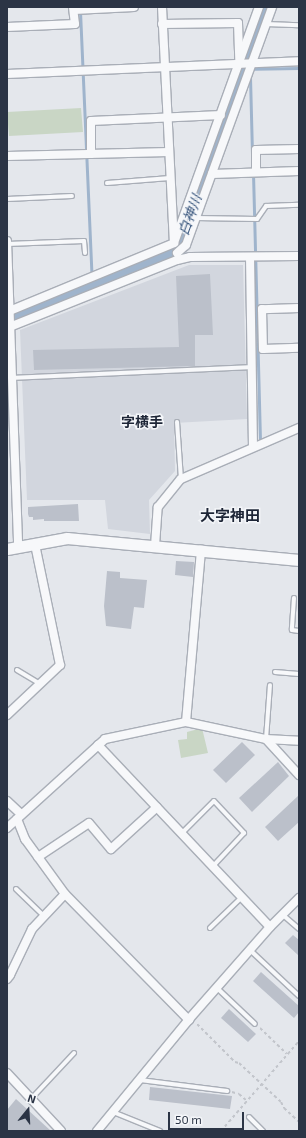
<!DOCTYPE html>
<html>
<head>
<meta charset="utf-8">
<style>
	body { margin:0 }
	#map { position:relative; width:306px; height:1138px; overflow:hidden; background:#e4e7ec; font-family:"Exo 2","Noto Sans JP",sans-serif }
	div>[style] { position:absolute }
	[style*='--x'] { left:calc(var(--x)*1px); top:calc(var(--y)*1px); width:calc(var(--w)*1px); rotate:calc(var(--a)*1deg) }
	.built>* { inset:0; background:#d2d6de }
	.green>* { inset:0; background:#c9d6c5 }
	.stream>* { height:3px; margin:-1.5px; padding:0 1.5px; transform-origin:1.5px; border-radius:1.5px; background:#9fb4cc }
	.river>* { height:18px; margin:-9px; padding:0 9px; transform-origin:9px; border-radius:9px; background:#9fb4cc }
	.building>* { inset:0; background:#bbc0ca }
	.path>* { height:2px; margin-top:-1px; transform-origin:0; background:repeating-linear-gradient(90deg,#c2c5cb 0 3px,transparent 0 6px) }
	.roads { filter:drop-shadow(1px 0 #a9aeb7) drop-shadow(-1px 0 #a9aeb7) drop-shadow(0 1px #a9aeb7) drop-shadow(0 -1px #a9aeb7) }
	.service>* { height:4px; margin:-2px; padding:0 2px; transform-origin:2px; border-radius:2px; background:#f7f8fa }
	.minor>* { height:8px; margin:-4px; padding:0 4px; transform-origin:4px; border-radius:4px; background:#f7f8fa }
	.tertiary>* { height:11px; margin:-5.5px; padding:0 5.5px; transform-origin:5.5px; border-radius:5.5px; background:#f7f8fa }
	span { translate:-50% -50%; white-space:nowrap; text-align:center; line-height:1.15; -webkit-text-stroke:3px #f4f6f9; paint-order:stroke }
	.water-label { font-size:14px; color:#34527a; font-style:italic }
	.neighbourhood-label { font-size:14px; color:#1d2536; font-weight:700 }
	.quarter-label { font-size:15px; color:#1d2536; font-weight:700 }
	.frame { position:absolute; inset:0; border:8px solid #2b3445; pointer-events:none }
	.north { position:absolute; left:8px; top:1090px; width:40px; height:40px; -webkit-text-stroke:3px #f4f6f9; paint-order:stroke; rotate:18deg; font-size:11px; font-weight:700; line-height:16px; text-align:center; color:#2b3445 }
	.north::after { content:''; display:block; margin:auto; width:14px; height:18px; background:#2b3445; clip-path:polygon(50% 0,100% 100%,50% 72%,0 100%) }
	.scale { position:absolute; left:168px; top:1112px; width:76px; height:18px; box-sizing:border-box; border:2px solid #2b3445; border-top:0; padding-left:5px; font-size:12px; line-height:14px; white-space:nowrap; color:#2b3445; -webkit-text-stroke:3px #f4f6f9; paint-order:stroke }
</style>
</head>
<body>
<div id="map">
	<div class="built">
		<i style="clip-path:polygon(189px 265px,243px 265px,247px 419px,174px 423px,175px 471px,149px 500px,150px 534px,108px 529px,105px 500px,27px 500px,20px 330px)"></i>
	</div>
	<div class="green">
		<i style="clip-path:polygon(81px 108px,83px 132px,9px 136px,7px 112px)"></i>
		<i style="clip-path:polygon(202px 728px,208px 753px,181px 758px,178px 740px,187px 739px,187px 732px)"></i>
	</div>
	<div class="stream">
		<i style="--x:80;--y:11;--w:276;--a:87.5"></i>
		<i style="--x:243;--y:69;--w:56;--a:-1"></i>
		<i style="--x:250;--y:77;--w:78;--a:88.5"></i>
		<i style="--x:253;--y:173;--w:266;--a:88.5"></i>
	</div>
	<div class="river">
		<i style="--x:7;--y:320;--w:170;--a:-21.4"></i>
		<i style="--x:165;--y:258;--w:15;--a:-37"></i>
		<i style="--x:177;--y:249;--w:258;--a:-69.8"></i>
	</div>
	<div class="building">
		<i style="clip-path:polygon(210px 274px,213px 335px,195px 335px,195px 366px,34px 370px,33px 350px,179px 347px,176px 276px)"></i>
		<i style="clip-path:polygon(78px 504px,79px 521px,44px 521px,44px 519px,33px 520px,33px 517px,29px 517px,28px 514px,28px 507px)"></i>
		<i style="clip-path:polygon(176px 561px,194px 562px,193px 577px,175px 575px)"></i>
		<i style="clip-path:polygon(107px 571px,120px 572px,120px 578px,147px 580px,144px 608px,134px 607px,131px 629px,106px 626px,104px 606px)"></i>
		<i style="clip-path:polygon(242px 742px,255px 755px,226px 783px,213px 770px)"></i>
		<i style="clip-path:polygon(278px 762px,289px 776px,252px 812px,239px 798px)"></i>
		<i style="clip-path:polygon(299px 795px,299px 822px,278px 841px,265px 827px)"></i>
		<i style="clip-path:polygon(293px 935px,299px 940px,299px 956px,285px 943px)"></i>
		<i style="clip-path:polygon(261px 972px,299px 1006px,299px 1012px,294px 1018px,253px 981px)"></i>
		<i style="clip-path:polygon(229px 1009px,256px 1034px,248px 1042px,221px 1018px)"></i>
		<i style="clip-path:polygon(150px 1087px,232px 1096px,230px 1109px,149px 1100px)"></i>
		<i style="clip-path:polygon(16px 1099px,51px 1131px,7px 1131px,7px 1110px)"></i>
	</div>
	<div class="path">
		<i style="--x:197;--y:1024;--w:54;--a:45"></i>
		<i style="--x:235;--y:1062;--w:4;--a:14"></i>
		<i style="--x:239;--y:1063;--w:57;--a:42.9"></i>
		<i style="--x:281;--y:1102;--w:7;--a:63"></i>
		<i style="--x:284;--y:1108;--w:21;--a:43"></i>
		<i style="--x:260;--y:1028;--w:37;--a:44"></i>
		<i style="--x:232;--y:1092;--w:7;--a:16"></i>
		<i style="--x:239;--y:1094;--w:11;--a:41"></i>
		<i style="--x:221;--y:1131;--w:119;--a:-49.1"></i>
	</div>
	<div class="roads">
		<div class="service">
			<i style="--x:266;--y:24;--w:33;--a:2"></i>
			<i style="--x:107;--y:183;--w:63;--a:-4.5"></i>
			<i style="--x:7;--y:199;--w:65;--a:-2.6"></i>
			<i style="--x:196;--y:218;--w:61;--a:0.9"></i>
			<i style="--x:257;--y:219;--w:16;--a:-55"></i>
			<i style="--x:266;--y:206;--w:33;--a:-2"></i>
			<i style="--x:7;--y:244;--w:77;--a:-2.2"></i>
			<i style="--x:84;--y:241;--w:12;--a:85"></i>
			<i style="--x:12;--y:378;--w:240;--a:-2.6"></i>
			<i style="--x:177;--y:422;--w:57;--a:86"></i>
			<i style="--x:294;--y:598;--w:32;--a:94"></i>
			<i style="--x:292;--y:630;--w:7;--a:8"></i>
			<i style="--x:17;--y:670;--w:27;--a:31"></i>
			<i style="--x:275;--y:672;--w:24;--a:5"></i>
			<i style="--x:266;--y:739;--w:54;--a:-85.8"></i>
			<i style="--x:182;--y:833;--w:45;--a:-45"></i>
			<i style="--x:214;--y:801;--w:44;--a:46.8"></i>
			<i style="--x:244;--y:833;--w:45;--a:133.2"></i>
			<i style="--x:16;--y:889;--w:39;--a:44"></i>
			<i style="--x:283;--y:915;--w:21;--a:41"></i>
			<i style="--x:210;--y:928;--w:45;--a:-44.1"></i>
			<i style="--x:250;--y:950;--w:67;--a:43.2"></i>
			<i style="--x:217;--y:988;--w:52;--a:43.5"></i>
			<i style="--x:140;--y:1080;--w:88;--a:7.2"></i>
			<i style="--x:31;--y:1099;--w:63;--a:-46.9"></i>
			<i style="--x:113;--y:1112;--w:51;--a:22"></i>
			<i style="--x:249;--y:1117;--w:20;--a:45"></i>
		</div>
		<div class="minor">
			<i style="--x:162;--y:7;--w:233;--a:87.1"></i>
			<i style="--x:74;--y:10;--w:60;--a:-2.9"></i>
			<i style="--x:162;--y:24;--w:76;--a:-0.8"></i>
			<i style="--x:238;--y:23;--w:36;--a:88"></i>
			<i style="--x:7;--y:27;--w:68;--a:-2.5"></i>
			<i style="--x:75;--y:24;--w:17;--a:-97"></i>
			<i style="--x:7;--y:74;--w:292;--a:-2.5"></i>
			<i style="--x:91;--y:154;--w:33;--a:-90"></i>
			<i style="--x:91;--y:121;--w:130;--a:-2.6"></i>
			<i style="--x:7;--y:156;--w:162;--a:-1.4"></i>
			<i style="--x:256;--y:172;--w:22;--a:-90"></i>
			<i style="--x:256;--y:150;--w:43;--a:-1.3"></i>
			<i style="--x:212;--y:174;--w:87;--a:-2"></i>
			<i style="--x:7;--y:241;--w:306;--a:87.9"></i>
			<i style="--x:177;--y:253;--w:12;--a:-42"></i>
			<i style="--x:186;--y:245;--w:253;--a:-70.1"></i>
			<i style="--x:250;--y:257;--w:190;--a:89.1"></i>
			<i style="--x:299;--y:308;--w:37;--a:178"></i>
			<i style="--x:262;--y:309;--w:40;--a:88.6"></i>
			<i style="--x:263;--y:349;--w:36;--a:-2"></i>
			<i style="--x:7;--y:312;--w:181;--a:-22.4"></i>
			<i style="--x:174;--y:243;--w:251;--a:-70.2"></i>
			<i style="--x:7;--y:328;--w:183;--a:-21.8"></i>
			<i style="--x:177;--y:260;--w:13;--a:-13"></i>
			<i style="--x:190;--y:257;--w:109;--a:-0.5"></i>
			<i style="--x:155;--y:546;--w:39;--a:-86"></i>
			<i style="--x:158;--y:507;--w:36;--a:-51"></i>
			<i style="--x:181;--y:479;--w:129;--a:-23.4"></i>
			<i style="--x:7;--y:715;--w:73;--a:-43.3"></i>
			<i style="--x:60;--y:665;--w:124;--a:-101.7"></i>
			<i style="--x:186;--y:722;--w:173;--a:-85"></i>
			<i style="--x:266;--y:739;--w:49;--a:47.5"></i>
			<i style="--x:98;--y:745;--w:250;--a:46.6"></i>
			<i style="--x:7;--y:801;--w:19;--a:43"></i>
			<i style="--x:17;--y:819;--w:22;--a:68"></i>
			<i style="--x:25;--y:839;--w:68;--a:54"></i>
			<i style="--x:65;--y:894;--w:177;--a:45.5"></i>
			<i style="--x:7;--y:828;--w:132;--a:-42.2"></i>
			<i style="--x:105;--y:739;--w:83;--a:-11.9"></i>
			<i style="--x:186;--y:722;--w:82;--a:12"></i>
			<i style="--x:266;--y:739;--w:33;--a:3"></i>
			<i style="--x:38;--y:857;--w:61;--a:-33.7"></i>
			<i style="--x:89;--y:823;--w:34;--a:50"></i>
			<i style="--x:111;--y:849;--w:62;--a:-42.4"></i>
			<i style="--x:7;--y:979;--w:5;--a:-53"></i>
			<i style="--x:10;--y:975;--w:51;--a:-64.4"></i>
			<i style="--x:32;--y:929;--w:48;--a:-46.7"></i>
			<i style="--x:7;--y:1073;--w:79;--a:47"></i>
			<i style="--x:97;--y:1131;--w:146;--a:-50.5"></i>
			<i style="--x:190;--y:1018;--w:121;--a:-48.7"></i>
			<i style="--x:270;--y:927;--w:41;--a:-45"></i>
		</div>
		<div class="tertiary">
			<i style="--x:7;--y:549;--w:61;--a:-10.4"></i>
			<i style="--x:67;--y:538;--w:233;--a:5.4"></i>
		</div>
	</div>
	<div class="water-label">
		<span style="left:190px;top:215px;rotate:-70deg">白神川</span>
	</div>
	<div class="neighbourhood-label">
		<span style="left:142px;top:422px">字横手</span>
	</div>
	<div class="quarter-label">
		<span style="left:230px;top:516px">大字神田</span>
	</div>
	<div class="frame"></div>
	<div class="north">N</div>
	<div class="scale">50 m</div>
</div>
</body>
</html>
